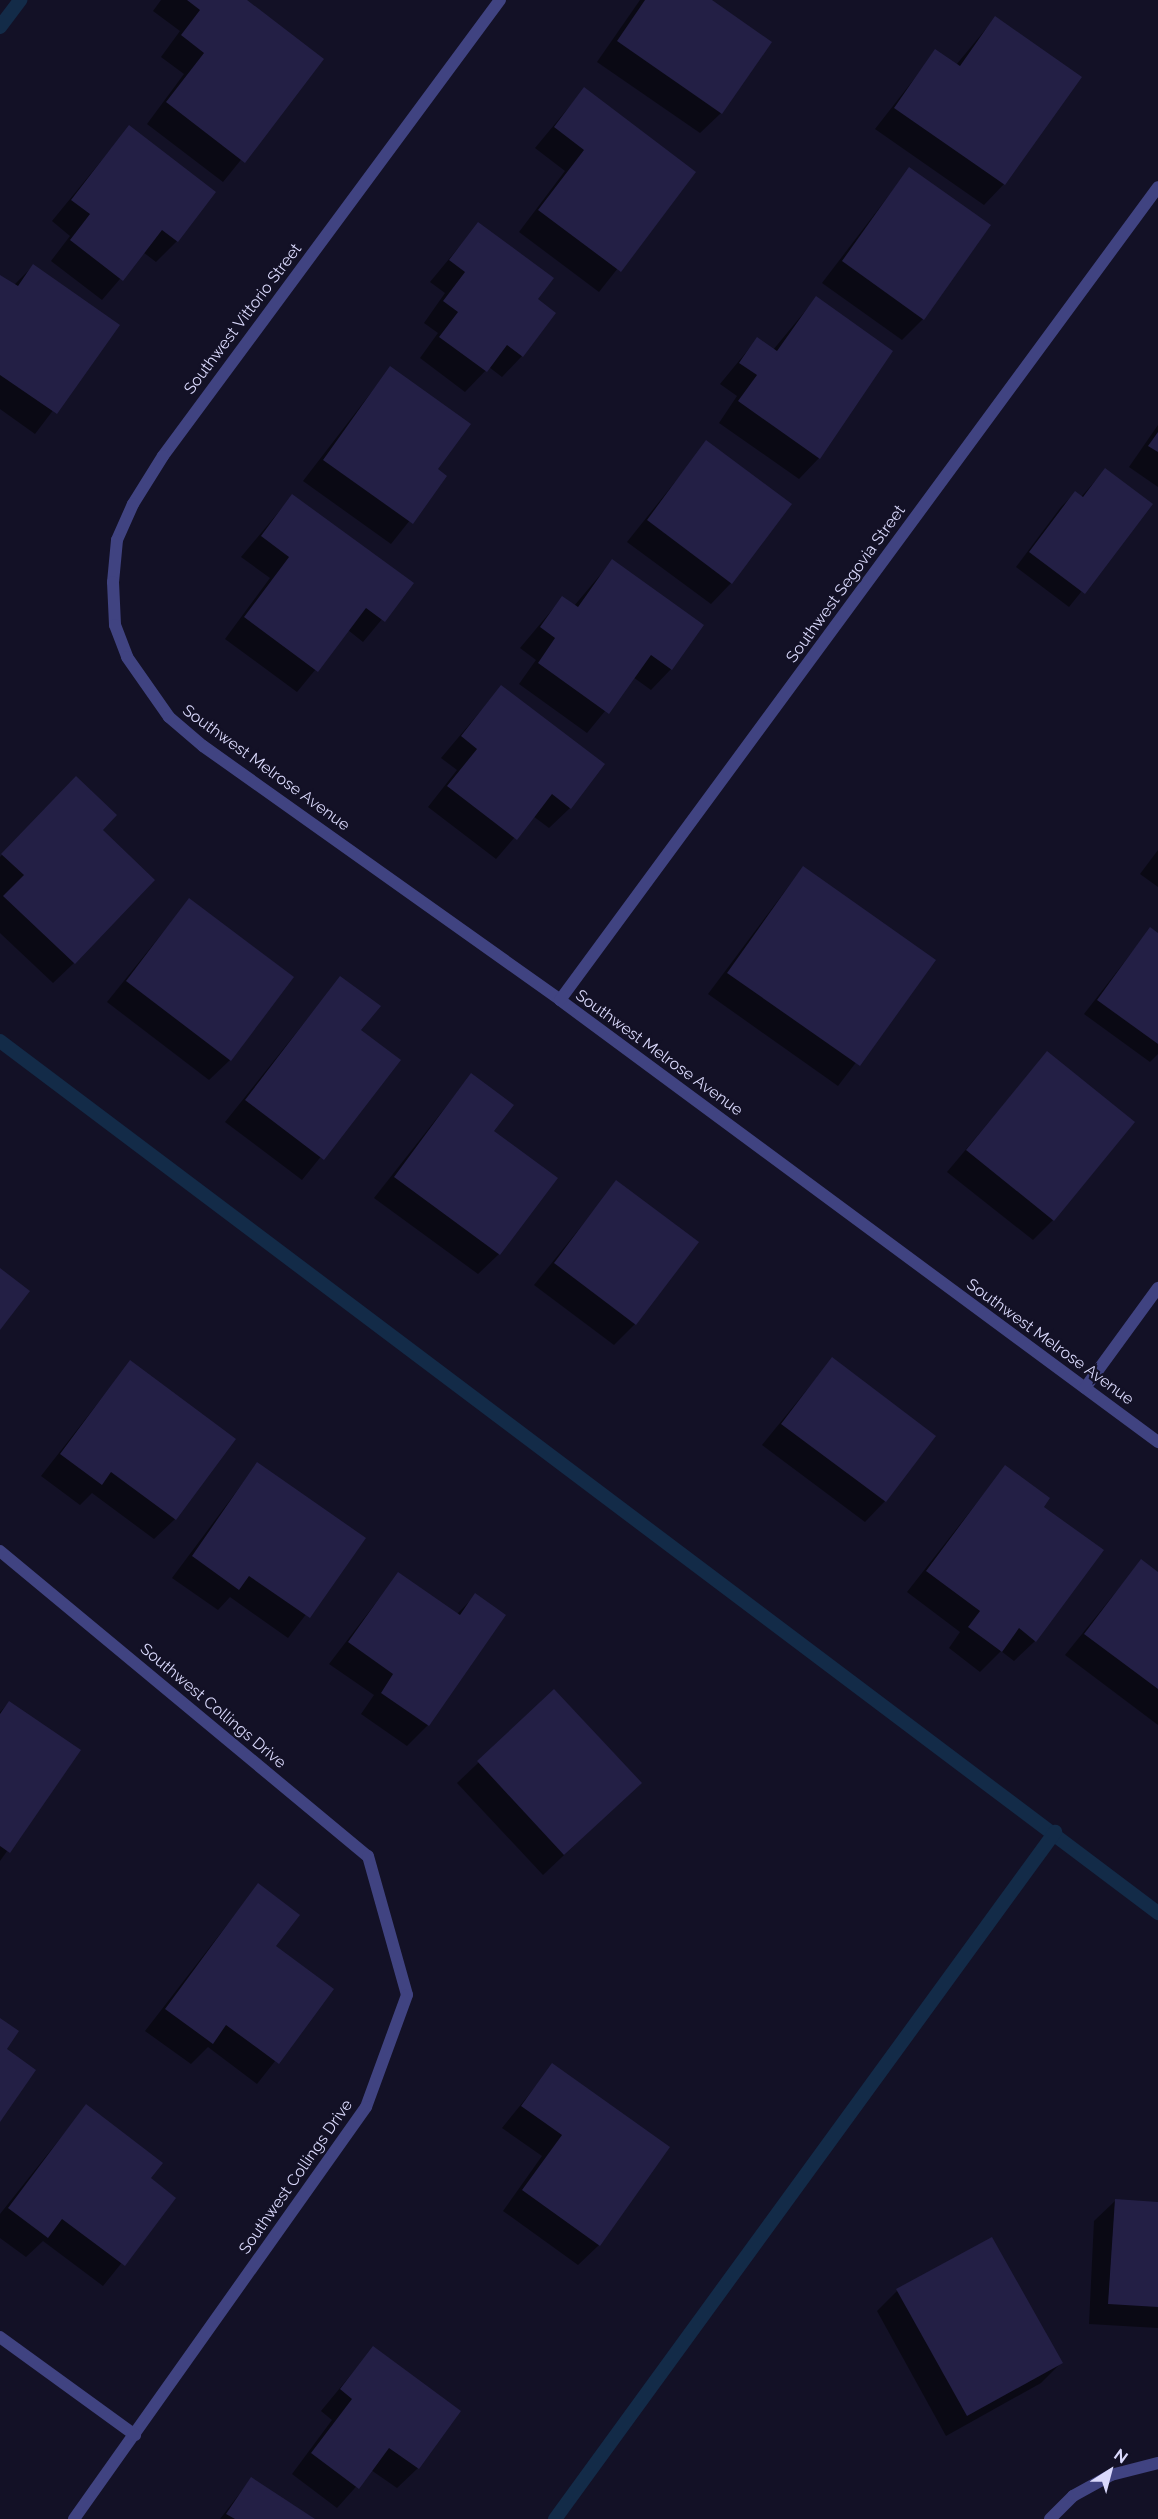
<!DOCTYPE html>
<html>
<head>
<meta charset="utf-8">
<style>
	body { margin:0 }
	#map { position:relative; width:1158px; height:2519px; overflow:hidden; background:#131126; font-family:Raleway,sans-serif }
	div>[style] { position:absolute }
	[style*='--x'] { left:calc(var(--x)*1px); top:calc(var(--y)*1px); width:calc(var(--w)*1px); rotate:calc(var(--a)*1deg) }
	.shadow>* { inset:0; background:#0007 }
	.stream>* { height:14px; margin:-7px; padding:0 7px; transform-origin:7px; border-radius:7px; background:#132b48 }
	.building>* { inset:0; background:#231f45 }
	.street>* { height:12px; margin:-6px; padding:0 6px; transform-origin:6px; border-radius:6px; background:#404381 }
	span { translate:-50% -50%; white-space:nowrap; text-align:center; line-height:1.15; -webkit-text-stroke:4.5px #131126; paint-order:stroke }
	.street-label { font-size:16px; color:#dad9fc }
	.north { position:absolute; left:1080px; top:2441px; width:60px; height:60px; -webkit-text-stroke:4px #131126; paint-order:stroke; rotate:36deg; font-size:16px; font-weight:700; line-height:24px; text-align:center; color:#dad9fc }
	.north::after { content:''; display:block; margin:auto; width:21px; height:27px; background:#dad9fc; clip-path:polygon(50% 0,100% 100%,50% 72%,0 100%) }
</style>
</head>
<body>
<div id="map">
	<div class="shadow">
		<i style="clip-path:polygon(161px 0,244px 0,322px 60px,223px 182px,147px 124px,184px 74px,161px 57px,180px 31px,153px 11px)"></i>
		<i style="clip-path:polygon(640px 0,709px 0,721px 113px,700px 133px,597px 62px)"></i>
		<i style="clip-path:polygon(995px 18px,1004px 184px,984px 205px,875px 129px,936px 51px,956px 65px)"></i>
		<i style="clip-path:polygon(584px 89px,694px 172px,599px 292px,519px 232px,565px 171px,535px 148px)"></i>
		<i style="clip-path:polygon(129px 127px,177px 241px,156px 262px,143px 252px,102px 300px,51px 261px,70px 236px,52px 221px)"></i>
		<i style="clip-path:polygon(909px 169px,923px 319px,902px 340px,822px 283px)"></i>
		<i style="clip-path:polygon(478px 224px,536px 300px,522px 356px,502px 377px,489px 367px,465px 392px,420px 358px,438px 333px,424px 323px,445px 293px,430px 282px)"></i>
		<i style="clip-path:polygon(33px 266px,118px 325px,35px 434px,0 409px,0 277px,14px 285px)"></i>
		<i style="clip-path:polygon(816px 298px,819px 458px,799px 479px,719px 423px,737px 396px,720px 384px,757px 339px,773px 350px)"></i>
		<i style="clip-path:polygon(390px 368px,436px 470px,445px 476px,391px 544px,303px 481px)"></i>
		<i style="clip-path:polygon(1158px 425px,1158px 487px,1129px 467px)"></i>
		<i style="clip-path:polygon(707px 442px,731px 583px,711px 604px,627px 542px)"></i>
		<i style="clip-path:polygon(1105px 470px,1151px 505px,1069px 607px,1016px 567px,1061px 507px,1075px 493px,1081px 497px)"></i>
		<i style="clip-path:polygon(292px 496px,412px 583px,363px 642px,348px 630px,297px 692px,225px 639px,270px 578px,241px 557px)"></i>
		<i style="clip-path:polygon(612px 561px,671px 669px,651px 690px,633px 677px,587px 733px,519px 684px,536px 660px,520px 648px,562px 598px,574px 606px)"></i>
		<i style="clip-path:polygon(501px 687px,570px 808px,549px 828px,533px 816px,496px 859px,428px 807px,457px 770px,441px 758px)"></i>
		<i style="clip-path:polygon(56px 798px,101px 830px,74px 963px,53px 983px,0 933px,0 857px)"></i>
		<i style="clip-path:polygon(1158px 850px,1158px 887px,1140px 874px)"></i>
		<i style="clip-path:polygon(803px 867px,934px 960px,838px 1086px,708px 994px)"></i>
		<i style="clip-path:polygon(189px 900px,230px 1060px,209px 1080px,107px 1002px)"></i>
		<i style="clip-path:polygon(1150px 929px,1158px 934px,1158px 1054px,1150px 1062px,1084px 1014px)"></i>
		<i style="clip-path:polygon(340px 978px,359px 1031px,399px 1060px,302px 1180px,225px 1122px)"></i>
		<i style="clip-path:polygon(1047px 1053px,1053px 1220px,1033px 1240px,947px 1172px)"></i>
		<i style="clip-path:polygon(471px 1075px,492px 1131px,499px 1254px,478px 1274px,374px 1198px)"></i>
		<i style="clip-path:polygon(617px 1182px,635px 1324px,614px 1345px,534px 1285px)"></i>
		<i style="clip-path:polygon(832px 1359px,885px 1501px,865px 1522px,762px 1445px)"></i>
		<i style="clip-path:polygon(130px 1362px,175px 1519px,154px 1539px,92px 1493px,80px 1505px,41px 1476px)"></i>
		<i style="clip-path:polygon(257px 1464px,364px 1538px,288px 1638px,230px 1597px,218px 1610px,172px 1578px)"></i>
		<i style="clip-path:polygon(1005px 1467px,1042px 1507px,1035px 1641px,1014px 1661px,1001px 1651px,980px 1672px,949px 1648px,960px 1632px,907px 1592px)"></i>
		<i style="clip-path:polygon(1141px 1561px,1158px 1574px,1158px 1725px,1065px 1655px)"></i>
		<i style="clip-path:polygon(398px 1574px,456px 1615px,476px 1595px,504px 1615px,428px 1725px,407px 1746px,361px 1714px,374px 1695px,329px 1664px)"></i>
		<i style="clip-path:polygon(554px 1691px,640px 1783px,543px 1875px,457px 1783px)"></i>
		<i style="clip-path:polygon(9px 1703px,79px 1751px,0 1861px,0 1712px)"></i>
		<i style="clip-path:polygon(258px 1885px,274px 1946px,332px 1989px,257px 2084px,208px 2047px,191px 2064px,145px 2031px)"></i>
		<i style="clip-path:polygon(553px 2065px,599px 2245px,578px 2265px,503px 2211px,542px 2156px,502px 2128px)"></i>
		<i style="clip-path:polygon(86px 2106px,148px 2178px,174px 2198px,103px 2286px,43px 2241px,26px 2257px,0 2238px,0 2214px)"></i>
		<i style="clip-path:polygon(1115px 2201px,1158px 2203px,1158px 2328px,1089px 2324px,1094px 2221px)"></i>
		<i style="clip-path:polygon(897px 2291px,1061px 2363px,1041px 2383px,946px 2436px,877px 2311px)"></i>
		<i style="clip-path:polygon(373px 2348px,418px 2468px,397px 2488px,371px 2470px,337px 2508px,292px 2474px,332px 2420px,321px 2411px)"></i>
		<i style="clip-path:polygon(251px 2479px,312px 2519px,220px 2519px)"></i>
	</div>
	<div class="stream">
		<i style="--x:0;--y:27;--w:34;--a:-53"></i>
		<i style="--x:0;--y:1041;--w:1450;--a:36.98"></i>
		<i style="--x:555;--y:2519;--w:850;--a:-53.95"></i>
	</div>
	<div class="building">
		<i style="clip-path:polygon(187px 0,247px 0,324px 59px,245px 163px,166px 102px,204px 53px,181px 35px,200px 10px)"></i>
		<i style="clip-path:polygon(645px 0,712px 0,772px 42px,722px 114px,617px 41px)"></i>
		<i style="clip-path:polygon(995px 16px,1082px 77px,1005px 185px,894px 108px,935px 49px,960px 66px)"></i>
		<i style="clip-path:polygon(584px 87px,696px 172px,621px 272px,538px 210px,584px 150px,554px 127px)"></i>
		<i style="clip-path:polygon(129px 125px,216px 192px,178px 242px,162px 230px,123px 281px,70px 240px,90px 214px,71px 200px)"></i>
		<i style="clip-path:polygon(909px 167px,991px 225px,924px 320px,842px 261px)"></i>
		<i style="clip-path:polygon(478px 222px,554px 278px,538px 299px,556px 313px,523px 357px,507px 345px,487px 372px,439px 337px,458px 312px,443px 301px,465px 272px,449px 260px)"></i>
		<i style="clip-path:polygon(33px 264px,120px 325px,57px 414px,0 375px,0 275px,18px 286px)"></i>
		<i style="clip-path:polygon(816px 296px,893px 351px,820px 459px,738px 401px,757px 375px,739px 363px,757px 337px,777px 351px)"></i>
		<i style="clip-path:polygon(390px 366px,471px 424px,438px 469px,447px 476px,413px 524px,323px 460px)"></i>
		<i style="clip-path:polygon(1158px 432px,1158px 452px,1148px 446px)"></i>
		<i style="clip-path:polygon(706px 440px,792px 504px,732px 584px,647px 520px)"></i>
		<i style="clip-path:polygon(1105px 468px,1153px 504px,1085px 594px,1029px 552px,1075px 491px,1083px 497px)"></i>
		<i style="clip-path:polygon(292px 494px,414px 583px,385px 622px,366px 608px,318px 672px,244px 617px,289px 557px,261px 536px)"></i>
		<i style="clip-path:polygon(612px 559px,704px 625px,672px 670px,651px 655px,609px 714px,538px 663px,555px 638px,540px 627px,562px 596px,578px 607px)"></i>
		<i style="clip-path:polygon(501px 685px,605px 764px,571px 809px,552px 794px,517px 840px,447px 786px,477px 749px,461px 736px)"></i>
		<i style="clip-path:polygon(76px 776px,117px 815px,103px 830px,155px 880px,75px 964px,3px 896px,24px 875px,1px 854px)"></i>
		<i style="clip-path:polygon(803px 866px,936px 960px,860px 1066px,727px 973px)"></i>
		<i style="clip-path:polygon(189px 898px,294px 977px,231px 1061px,126px 981px)"></i>
		<i style="clip-path:polygon(1150px 927px,1158px 933px,1158px 1044px,1097px 1000px)"></i>
		<i style="clip-path:polygon(340px 976px,381px 1006px,361px 1030px,401px 1060px,324px 1160px,245px 1100px)"></i>
		<i style="clip-path:polygon(1047px 1051px,1135px 1122px,1054px 1221px,966px 1150px)"></i>
		<i style="clip-path:polygon(471px 1073px,514px 1105px,494px 1131px,558px 1178px,500px 1255px,394px 1177px)"></i>
		<i style="clip-path:polygon(616px 1180px,699px 1242px,636px 1325px,554px 1263px)"></i>
		<i style="clip-path:polygon(0 1268px,30px 1291px,0 1330px)"></i>
		<i style="clip-path:polygon(832px 1357px,936px 1436px,886px 1502px,781px 1424px)"></i>
		<i style="clip-path:polygon(130px 1360px,236px 1439px,176px 1520px,111px 1472px,102px 1485px,60px 1454px)"></i>
		<i style="clip-path:polygon(257px 1462px,366px 1538px,310px 1618px,249px 1576px,239px 1590px,192px 1556px)"></i>
		<i style="clip-path:polygon(1005px 1465px,1050px 1498px,1044px 1507px,1104px 1550px,1036px 1642px,1019px 1628px,1002px 1652px,968px 1627px,980px 1611px,926px 1571px)"></i>
		<i style="clip-path:polygon(1141px 1559px,1158px 1572px,1158px 1689px,1084px 1634px)"></i>
		<i style="clip-path:polygon(398px 1572px,460px 1615px,475px 1593px,506px 1615px,429px 1726px,381px 1693px,393px 1674px,348px 1642px)"></i>
		<i style="clip-path:polygon(554px 1689px,642px 1783px,564px 1855px,477px 1761px)"></i>
		<i style="clip-path:polygon(9px 1701px,81px 1750px,10px 1853px,0 1846px,0 1714px)"></i>
		<i style="clip-path:polygon(258px 1883px,300px 1915px,276px 1946px,334px 1989px,279px 2064px,226px 2025px,213px 2044px,165px 2009px)"></i>
		<i style="clip-path:polygon(0 2018px,19px 2031px,7px 2049px,36px 2070px,0 2122px)"></i>
		<i style="clip-path:polygon(552px 2063px,670px 2147px,600px 2246px,522px 2190px,562px 2135px,521px 2106px)"></i>
		<i style="clip-path:polygon(86px 2104px,163px 2163px,151px 2178px,176px 2198px,125px 2266px,62px 2219px,48px 2238px,8px 2208px)"></i>
		<i style="clip-path:polygon(1115px 2199px,1158px 2202px,1158px 2307px,1108px 2304px)"></i>
		<i style="clip-path:polygon(992px 2237px,1063px 2363px,967px 2416px,896px 2289px)"></i>
		<i style="clip-path:polygon(373px 2346px,461px 2411px,419px 2469px,389px 2448px,359px 2489px,311px 2453px,352px 2399px,340px 2389px)"></i>
		<i style="clip-path:polygon(251px 2477px,315px 2519px,235px 2519px,226px 2514px)"></i>
	</div>
	<div class="street">
		<i style="--x:500;--y:0;--w:567;--a:126.47"></i>
		<i style="--x:163;--y:456;--w:57;--a:122"></i>
		<i style="--x:133;--y:504;--w:39;--a:114"></i>
		<i style="--x:117;--y:540;--w:42;--a:95.4"></i>
		<i style="--x:113;--y:582;--w:43;--a:87.3"></i>
		<i style="--x:115;--y:625;--w:34;--a:69"></i>
		<i style="--x:127;--y:657;--w:73;--a:55"></i>
		<i style="--x:169;--y:717;--w:45;--a:40.5"></i>
		<i style="--x:203;--y:746;--w:438;--a:35.4"></i>
		<i style="--x:560;--y:1000;--w:744;--a:36.47"></i>
		<i style="--x:560;--y:1000;--w:1009;--a:-53.66"></i>
		<i style="--x:1085;--y:1388;--w:124;--a:-53.9"></i>
		<i style="--x:0;--y:1551;--w:478;--a:39.7"></i>
		<i style="--x:368;--y:1856;--w:144;--a:74.3"></i>
		<i style="--x:407;--y:1995;--w:119;--a:110.1"></i>
		<i style="--x:366;--y:2107;--w:505;--a:125.33"></i>
		<i style="--x:0;--y:2337;--w:167;--a:36"></i>
		<i style="--x:1050;--y:2519;--w:33;--a:-45"></i>
		<i style="--x:1073;--y:2496;--w:43;--a:-28.9"></i>
		<i style="--x:1111;--y:2475;--w:49;--a:-14.3"></i>
	</div>
	<div class="street-label">
		<span style="left:243px;top:319px;rotate:-53deg">Southwest Vittorio Street</span>
		<span style="left:846px;top:584px;rotate:-54deg">Southwest Segovia Street</span>
		<span style="left:266px;top:768px;rotate:36deg">Southwest Melrose Avenue</span>
		<span style="left:659px;top:1053px;rotate:36deg">Southwest Melrose Avenue</span>
		<span style="left:1050px;top:1342px;rotate:36deg">Southwest Melrose Avenue</span>
		<span style="left:213px;top:1706px;rotate:40deg">Southwest Collings Drive</span>
		<span style="left:296px;top:2177px;rotate:-55deg">Southwest Collings Drive</span>
	</div>
	<div class="north">N</div>
</div>
</body>
</html>
